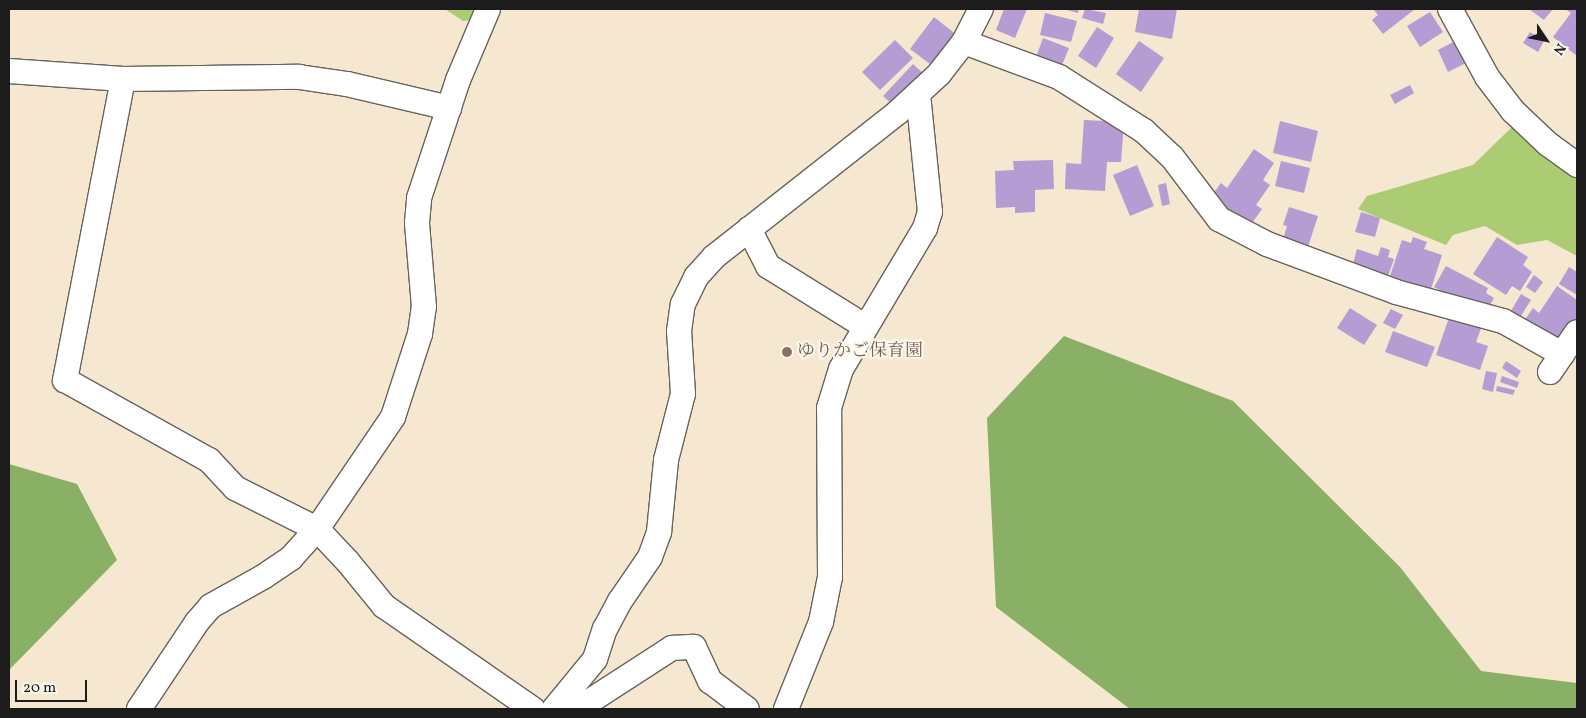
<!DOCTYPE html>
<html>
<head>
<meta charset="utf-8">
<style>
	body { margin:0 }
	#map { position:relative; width:1586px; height:718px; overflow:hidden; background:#f5e7d0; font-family:Vollkorn,"Noto Serif JP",serif }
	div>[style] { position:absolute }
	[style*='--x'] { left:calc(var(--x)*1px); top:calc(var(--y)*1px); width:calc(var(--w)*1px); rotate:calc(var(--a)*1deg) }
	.green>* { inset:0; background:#accc73 }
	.forest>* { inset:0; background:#89b065 }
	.building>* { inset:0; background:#b59cd2 }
	.roads { filter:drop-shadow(1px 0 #68635b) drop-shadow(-1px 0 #68635b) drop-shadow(0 1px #68635b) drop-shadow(0 -1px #68635b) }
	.street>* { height:24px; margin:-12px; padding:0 12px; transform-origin:12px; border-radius:12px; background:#fff }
	.dots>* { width:14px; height:14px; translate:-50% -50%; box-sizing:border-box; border:2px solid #fbf7ec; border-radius:50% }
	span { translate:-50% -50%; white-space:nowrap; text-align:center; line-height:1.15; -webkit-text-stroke:4.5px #fbf7ec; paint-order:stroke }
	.education-label { font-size:18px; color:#785e54 }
	.left { translate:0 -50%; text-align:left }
	.frame { position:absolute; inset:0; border:10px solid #1c1c1c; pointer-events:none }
	.north { position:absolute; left:1521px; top:15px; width:50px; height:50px; -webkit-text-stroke:4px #fbf7ec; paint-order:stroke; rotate:124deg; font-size:14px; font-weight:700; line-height:20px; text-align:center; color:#1c1c1c }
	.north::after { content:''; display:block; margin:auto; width:18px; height:22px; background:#1c1c1c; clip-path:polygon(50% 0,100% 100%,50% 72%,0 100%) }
	.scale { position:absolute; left:15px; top:680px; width:72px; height:22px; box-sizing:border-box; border:2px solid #1c1c1c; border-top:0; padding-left:6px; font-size:15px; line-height:18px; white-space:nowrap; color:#1c1c1c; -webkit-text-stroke:4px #fbf7ec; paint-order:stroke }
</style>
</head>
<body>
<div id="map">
	<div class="green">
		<i style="clip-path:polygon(445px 9px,477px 9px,471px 20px,463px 21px)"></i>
		<i style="clip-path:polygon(1512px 127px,1524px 139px,1577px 173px,1577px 256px,1547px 240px,1517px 245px,1485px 226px,1453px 235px,1446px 245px,1358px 209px,1367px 196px,1473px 165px)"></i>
	</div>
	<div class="forest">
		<i style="clip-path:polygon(1064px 336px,1233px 401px,1400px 567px,1481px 671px,1577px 683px,1577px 709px,1130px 709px,996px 607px,987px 418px)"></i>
		<i style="clip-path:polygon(9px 464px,77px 484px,117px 560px,9px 670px)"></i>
	</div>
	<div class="building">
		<i style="clip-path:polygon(1004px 9px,1027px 9px,1015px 38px,996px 30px)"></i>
		<i style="clip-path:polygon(1063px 9px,1079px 9px,1078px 13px)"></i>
		<i style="clip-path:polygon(1085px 9px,1106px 13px,1103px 24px,1082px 18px)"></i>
		<i style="clip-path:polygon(1139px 9px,1177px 9px,1172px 39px,1135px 32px)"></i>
		<i style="clip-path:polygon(1373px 9px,1415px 9px,1383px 34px,1372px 20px,1378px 15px)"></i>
		<i style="clip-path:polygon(1529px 9px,1553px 9px,1544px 20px)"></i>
		<i style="clip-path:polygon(1565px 9px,1577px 9px,1577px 56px,1553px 37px,1571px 13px)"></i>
		<i style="clip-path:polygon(1430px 12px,1443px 32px,1420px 47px,1407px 26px)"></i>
		<i style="clip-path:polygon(1045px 13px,1077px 21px,1071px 42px,1040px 35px)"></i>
		<i style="clip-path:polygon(934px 17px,958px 36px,934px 67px,910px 49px)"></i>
		<i style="clip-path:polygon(1097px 27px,1114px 38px,1096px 68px,1078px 56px)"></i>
		<i style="clip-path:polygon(1530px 32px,1544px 41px,1538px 52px,1523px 43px)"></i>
		<i style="clip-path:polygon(1043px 38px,1069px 48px,1060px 70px,1035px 60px)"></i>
		<i style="clip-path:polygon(895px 40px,913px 58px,880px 90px,862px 72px)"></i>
		<i style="clip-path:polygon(1139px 41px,1164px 58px,1141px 92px,1116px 74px)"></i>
		<i style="clip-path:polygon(1455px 41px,1466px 63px,1448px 72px,1438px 50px)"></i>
		<i style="clip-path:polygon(913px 64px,924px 74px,894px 106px,883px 96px)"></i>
		<i style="clip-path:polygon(1410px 85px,1414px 93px,1395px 104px,1390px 95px)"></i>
		<i style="clip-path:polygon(1084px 120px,1124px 122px,1121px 162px,1107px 162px,1105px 191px,1065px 189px,1066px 163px,1081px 164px)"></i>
		<i style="clip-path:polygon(1280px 121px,1318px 131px,1311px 162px,1273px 153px)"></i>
		<i style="clip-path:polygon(1254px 149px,1274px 163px,1263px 180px,1270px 185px,1256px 205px,1262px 209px,1248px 229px,1208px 201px,1221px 183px,1227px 188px)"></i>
		<i style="clip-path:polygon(1053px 160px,1054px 189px,1035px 190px,1035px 212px,1015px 213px,1015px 207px,996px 208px,995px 171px,1014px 170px,1013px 161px)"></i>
		<i style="clip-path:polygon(1281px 161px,1310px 168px,1304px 193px,1275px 186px)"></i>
		<i style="clip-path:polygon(1137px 165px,1154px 206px,1130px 216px,1113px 175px)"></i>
		<i style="clip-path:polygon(1166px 183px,1170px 204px,1162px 206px,1158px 185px)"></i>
		<i style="clip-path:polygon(1289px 207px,1318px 216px,1308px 247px,1283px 239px,1287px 226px,1283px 225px)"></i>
		<i style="clip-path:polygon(1361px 212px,1380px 218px,1375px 237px,1355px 232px)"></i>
		<i style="clip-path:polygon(1413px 237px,1427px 242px,1424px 249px,1442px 255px,1431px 289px,1424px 287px,1422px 292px,1415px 285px,1390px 276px,1402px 240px,1411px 243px)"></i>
		<i style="clip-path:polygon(1497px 237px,1528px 257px,1523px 265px,1532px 272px,1520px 291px,1512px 286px,1506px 295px,1473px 274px)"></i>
		<i style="clip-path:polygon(1381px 247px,1390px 250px,1388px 257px,1394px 259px,1386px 282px,1351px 271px,1357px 249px,1378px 256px)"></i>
		<i style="clip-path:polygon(1446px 266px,1488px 288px,1486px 293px,1494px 298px,1485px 314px,1434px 287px)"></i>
		<i style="clip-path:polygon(1569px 267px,1577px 272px,1577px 295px,1559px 284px)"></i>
		<i style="clip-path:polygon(1534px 275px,1543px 282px,1535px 293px,1526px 287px)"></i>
		<i style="clip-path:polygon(1557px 286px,1577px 300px,1577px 322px,1554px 345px,1522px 324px,1533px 308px,1539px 313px)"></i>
		<i style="clip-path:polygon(1521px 294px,1531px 300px,1517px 322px,1508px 316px)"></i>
		<i style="clip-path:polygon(1350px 308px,1377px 325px,1364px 345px,1337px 328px)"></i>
		<i style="clip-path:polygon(1391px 309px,1403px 315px,1395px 329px,1383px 323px)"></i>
		<i style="clip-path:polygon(1451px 312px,1483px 323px,1476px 342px,1488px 346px,1480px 370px,1436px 355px)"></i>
		<i style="clip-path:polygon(1393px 331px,1435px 347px,1427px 367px,1385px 352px)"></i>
		<i style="clip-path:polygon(1506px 361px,1521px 371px,1517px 378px,1502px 368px)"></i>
		<i style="clip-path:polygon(1486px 371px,1497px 373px,1493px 392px,1482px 389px)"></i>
		<i style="clip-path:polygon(1502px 376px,1519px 382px,1517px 388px,1500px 382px)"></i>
		<i style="clip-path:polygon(1497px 386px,1515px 390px,1513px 395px,1496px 391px)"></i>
	</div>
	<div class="roads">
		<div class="street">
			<i style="--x:1450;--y:9;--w:77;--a:61.4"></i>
			<i style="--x:1487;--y:77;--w:43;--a:52.6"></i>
			<i style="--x:1513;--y:111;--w:48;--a:43.3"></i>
			<i style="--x:1548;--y:144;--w:36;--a:36"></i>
			<i style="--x:964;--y:42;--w:101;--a:20.2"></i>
			<i style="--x:1059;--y:77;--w:101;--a:32.4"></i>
			<i style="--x:1144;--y:131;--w:38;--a:43"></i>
			<i style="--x:1172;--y:157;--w:78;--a:52.8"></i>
			<i style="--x:1219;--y:219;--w:54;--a:27.5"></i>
			<i style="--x:1267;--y:244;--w:138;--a:20.4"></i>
			<i style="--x:1396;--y:292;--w:111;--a:15.2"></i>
			<i style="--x:1503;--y:321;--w:68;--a:29.2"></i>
			<i style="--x:9;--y:71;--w:114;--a:4"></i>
			<i style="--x:123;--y:79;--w:176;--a:-0.7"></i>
			<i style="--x:299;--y:77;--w:49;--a:8.3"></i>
			<i style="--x:347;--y:84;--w:105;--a:13.2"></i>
			<i style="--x:123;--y:79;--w:307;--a:100.9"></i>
			<i style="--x:65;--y:380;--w:165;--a:29.1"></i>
			<i style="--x:209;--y:460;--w:38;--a:47"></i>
			<i style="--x:235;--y:488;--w:92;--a:26.6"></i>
			<i style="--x:317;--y:529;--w:45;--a:46.8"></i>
			<i style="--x:348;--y:562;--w:57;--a:50.7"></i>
			<i style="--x:384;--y:606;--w:181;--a:34.7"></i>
			<i style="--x:749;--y:229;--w:42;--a:62.8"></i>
			<i style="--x:768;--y:266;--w:115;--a:31.9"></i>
			<i style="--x:1550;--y:372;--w:48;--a:-56"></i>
			<i style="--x:139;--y:709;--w:105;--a:-56.3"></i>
			<i style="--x:197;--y:622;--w:21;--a:-49"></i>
			<i style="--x:211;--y:606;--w:60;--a:-29.1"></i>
			<i style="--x:263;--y:577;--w:34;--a:-34"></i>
			<i style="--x:291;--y:558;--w:39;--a:-48"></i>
			<i style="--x:317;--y:529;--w:135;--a:-55.8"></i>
			<i style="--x:393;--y:417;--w:87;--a:-72"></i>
			<i style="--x:420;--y:334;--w:27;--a:-82"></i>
			<i style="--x:424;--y:307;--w:84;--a:-94.8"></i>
			<i style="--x:417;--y:223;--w:25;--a:-85"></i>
			<i style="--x:419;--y:198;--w:124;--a:-71.7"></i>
			<i style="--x:458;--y:80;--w:77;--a:-67.1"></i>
			<i style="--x:554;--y:709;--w:65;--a:-50.6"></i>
			<i style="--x:595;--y:659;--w:32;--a:-72"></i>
			<i style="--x:605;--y:629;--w:32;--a:-62"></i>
			<i style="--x:620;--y:601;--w:53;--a:-55.7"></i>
			<i style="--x:650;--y:557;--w:27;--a:-70"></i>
			<i style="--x:659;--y:532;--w:72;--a:-84.4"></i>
			<i style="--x:666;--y:460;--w:68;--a:-75.6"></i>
			<i style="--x:683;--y:394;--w:63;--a:-93.6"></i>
			<i style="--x:679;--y:331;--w:27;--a:-82"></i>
			<i style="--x:683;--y:304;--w:30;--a:-64"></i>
			<i style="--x:696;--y:277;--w:27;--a:-48"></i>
			<i style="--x:714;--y:257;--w:234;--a:-38.2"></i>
			<i style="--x:898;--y:112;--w:56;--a:-42.8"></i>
			<i style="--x:939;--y:74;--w:41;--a:-52"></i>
			<i style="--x:964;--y:42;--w:37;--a:-63"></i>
			<i style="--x:569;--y:709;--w:22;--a:-21"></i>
			<i style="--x:590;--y:701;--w:98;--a:-32.9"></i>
			<i style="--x:672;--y:648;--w:22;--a:-3"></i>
			<i style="--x:694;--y:647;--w:38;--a:65"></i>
			<i style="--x:710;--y:681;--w:46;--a:37.1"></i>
			<i style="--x:786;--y:709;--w:94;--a:-68.1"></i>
			<i style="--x:821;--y:622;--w:46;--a:-78.7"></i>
			<i style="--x:830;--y:577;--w:169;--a:-90.3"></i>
			<i style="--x:829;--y:408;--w:41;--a:-72.9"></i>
			<i style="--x:841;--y:369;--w:164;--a:-59.2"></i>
			<i style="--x:925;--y:228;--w:17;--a:-73"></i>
			<i style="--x:930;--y:212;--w:119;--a:-95.8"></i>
		</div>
	</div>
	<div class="dots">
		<i style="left:787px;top:352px;background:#8d6e63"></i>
	</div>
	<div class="education-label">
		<span class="left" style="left:797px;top:352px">ゆりかご保育園</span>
	</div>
	<div class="frame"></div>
	<div class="north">N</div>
	<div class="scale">20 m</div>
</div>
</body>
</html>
